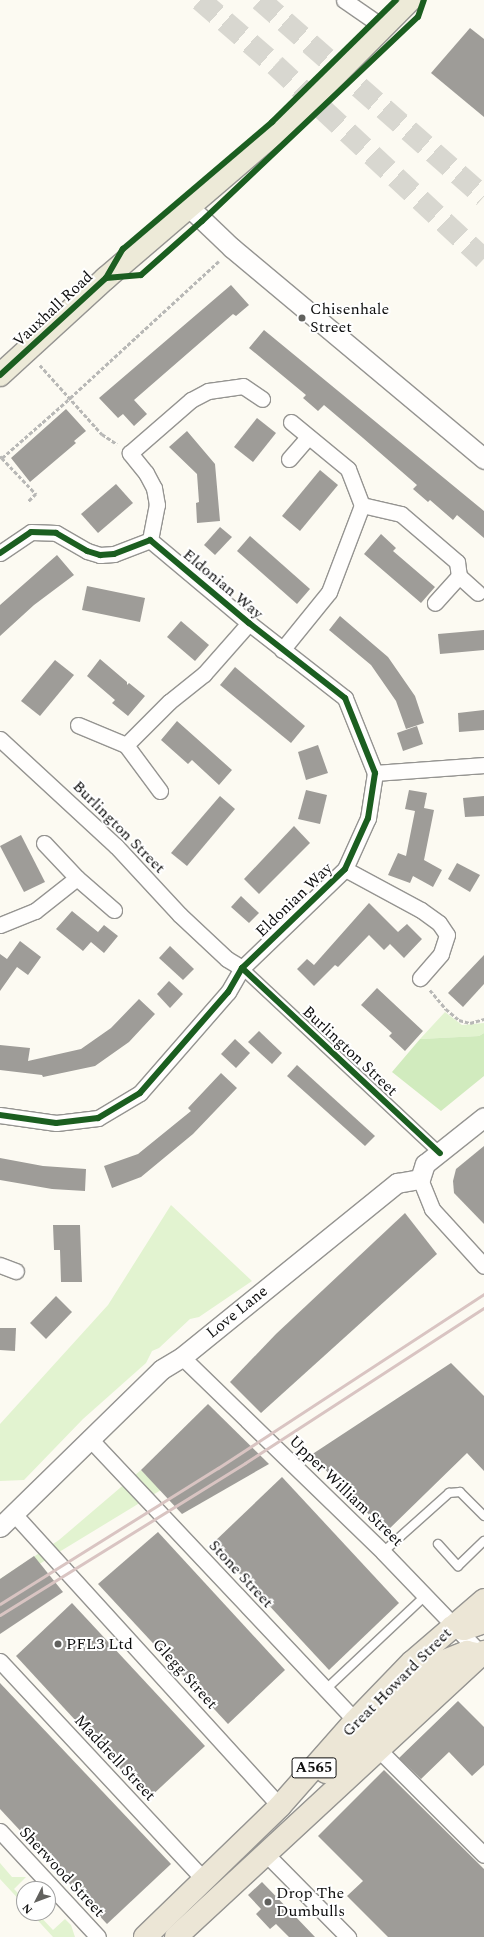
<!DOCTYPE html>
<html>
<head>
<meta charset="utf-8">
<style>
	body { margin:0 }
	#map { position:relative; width:484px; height:1937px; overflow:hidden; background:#fcfaf2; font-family:Spectral,serif }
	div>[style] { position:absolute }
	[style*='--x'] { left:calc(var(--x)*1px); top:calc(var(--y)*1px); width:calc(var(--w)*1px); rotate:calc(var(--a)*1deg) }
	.green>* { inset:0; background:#e2f3d0 }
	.forest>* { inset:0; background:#d1ebbe }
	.building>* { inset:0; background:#9e9c98 }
	.trunk-tunnel>* { height:22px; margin-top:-11px; transform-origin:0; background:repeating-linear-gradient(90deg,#d8d7d0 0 22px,transparent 0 33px) }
	.path>* { height:2.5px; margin-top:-1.25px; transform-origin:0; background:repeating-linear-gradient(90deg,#b8b8b6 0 4px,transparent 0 6px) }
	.roads { filter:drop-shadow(1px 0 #959491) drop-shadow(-1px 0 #959491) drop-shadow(0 1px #959491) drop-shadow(0 -1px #959491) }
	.service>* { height:8px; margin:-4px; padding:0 4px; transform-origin:4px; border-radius:4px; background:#fffefd }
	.pedestrian>* { height:11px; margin:-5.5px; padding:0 5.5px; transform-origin:5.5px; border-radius:5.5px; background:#fffefd }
	.minor>* { height:15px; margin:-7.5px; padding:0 7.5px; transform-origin:7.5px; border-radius:7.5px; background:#fffefd }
	.tertiary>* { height:19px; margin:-9.5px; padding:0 9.5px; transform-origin:9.5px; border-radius:9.5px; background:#fffefd }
	.primary>* { height:22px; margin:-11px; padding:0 11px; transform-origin:11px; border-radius:11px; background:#edead8 }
	.trunk>* { height:22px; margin:-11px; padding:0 11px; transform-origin:11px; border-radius:11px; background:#ece6d6 }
	.rail>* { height:3px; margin:-1.5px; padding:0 1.5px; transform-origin:1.5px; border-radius:1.5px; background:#d9c4c2 }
	.cycleway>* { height:6px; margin:-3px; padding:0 3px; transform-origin:3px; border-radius:3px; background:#1b5e20 }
	.dots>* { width:11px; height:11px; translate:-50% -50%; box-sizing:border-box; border:2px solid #fff; border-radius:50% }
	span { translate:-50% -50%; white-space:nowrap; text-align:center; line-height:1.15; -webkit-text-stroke:4px #fff; paint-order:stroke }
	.shield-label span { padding:1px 3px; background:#fff; border:1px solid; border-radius:3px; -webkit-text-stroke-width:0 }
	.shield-label { font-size:15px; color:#0e0e0e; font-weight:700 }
	.street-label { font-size:16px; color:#0e0e0e }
	.poi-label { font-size:16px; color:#0e0e0e }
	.left { translate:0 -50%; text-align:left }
	.north { position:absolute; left:16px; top:1881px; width:40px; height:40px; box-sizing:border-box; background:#fff; border:1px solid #9f9f9f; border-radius:50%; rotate:228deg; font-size:11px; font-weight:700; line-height:16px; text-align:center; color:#0e0e0e }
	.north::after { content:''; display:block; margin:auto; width:14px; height:18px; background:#61615e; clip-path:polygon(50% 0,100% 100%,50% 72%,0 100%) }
</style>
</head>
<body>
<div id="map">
	<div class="green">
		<i style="clip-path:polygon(445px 1012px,462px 1025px,484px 1023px,484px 1033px,479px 1036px,420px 1039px)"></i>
		<i style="clip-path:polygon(171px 1205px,252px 1281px,199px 1317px,190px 1319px,159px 1348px,152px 1351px,146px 1363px,83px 1419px,24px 1480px,0 1481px,0 1424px,108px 1305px)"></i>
		<i style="clip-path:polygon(141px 1470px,161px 1490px,0 1588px,0 1579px,59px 1540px)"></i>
		<i style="clip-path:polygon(0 1863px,12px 1877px,26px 1877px,14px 1889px,24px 1899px,24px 1905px,0 1879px)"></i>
		<i style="clip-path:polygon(31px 1913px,37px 1913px,53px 1930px,65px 1919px,71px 1925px,75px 1937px,53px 1937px)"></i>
	</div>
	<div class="forest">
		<i style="clip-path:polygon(484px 1033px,484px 1076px,441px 1111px,392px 1072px,420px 1039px,479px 1036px)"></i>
	</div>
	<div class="building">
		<i style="clip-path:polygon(470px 28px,484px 39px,484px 117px,431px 73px)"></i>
		<i style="clip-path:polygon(231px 285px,249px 305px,236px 316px,233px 314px,134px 400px,147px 414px,134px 426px,123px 414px,118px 418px,99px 398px)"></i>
		<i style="clip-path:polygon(264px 330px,484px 511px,484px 538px,457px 515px,453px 520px,430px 500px,428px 502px,413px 489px,417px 485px,363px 438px,324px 405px,318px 411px,303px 398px,306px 395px,249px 348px)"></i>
		<i style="clip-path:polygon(66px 409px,86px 431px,74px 441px,76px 443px,30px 482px,11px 458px)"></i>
		<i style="clip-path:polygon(257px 418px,276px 433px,253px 462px,234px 447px)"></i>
		<i style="clip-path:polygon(187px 431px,215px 464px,220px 521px,197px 523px,196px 503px,199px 502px,197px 474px,169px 447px)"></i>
		<i style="clip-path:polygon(320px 470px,338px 485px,300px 531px,282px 516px)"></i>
		<i style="clip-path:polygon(116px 484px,133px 503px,98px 533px,81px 514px)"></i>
		<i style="clip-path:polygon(220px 527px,232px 537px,215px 555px,204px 545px)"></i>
		<i style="clip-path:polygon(381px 534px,396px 548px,393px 551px,435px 587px,421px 603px,364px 554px)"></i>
		<i style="clip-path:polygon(250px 536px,310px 589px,297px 604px,237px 551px)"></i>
		<i style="clip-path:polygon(57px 555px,74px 575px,34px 605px,0 636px,0 605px)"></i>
		<i style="clip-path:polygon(87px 586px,145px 598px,140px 622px,82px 610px)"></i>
		<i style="clip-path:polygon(340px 616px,388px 657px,415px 696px,424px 723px,406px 729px,396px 701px,371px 665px,329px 630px)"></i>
		<i style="clip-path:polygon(181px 621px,209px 645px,195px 661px,167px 637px)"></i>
		<i style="clip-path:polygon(484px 630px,484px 650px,440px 654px,438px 634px)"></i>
		<i style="clip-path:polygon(100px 659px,127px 682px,127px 685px,129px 683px,145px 696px,128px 716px,112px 703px,115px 700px,87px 676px)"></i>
		<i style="clip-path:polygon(55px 660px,74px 675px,40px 716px,21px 701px)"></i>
		<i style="clip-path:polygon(235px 667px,305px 726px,291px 743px,220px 685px)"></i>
		<i style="clip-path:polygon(484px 710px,484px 730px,459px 732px,458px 713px)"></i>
		<i style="clip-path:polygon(177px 721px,232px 770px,219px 785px,192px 760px,188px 764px,161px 740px)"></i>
		<i style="clip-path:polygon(417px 726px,423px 744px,403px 751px,397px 733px)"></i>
		<i style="clip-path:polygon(318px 745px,328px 773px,306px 780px,298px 752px)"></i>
		<i style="clip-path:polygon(306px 790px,327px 795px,320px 824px,298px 819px)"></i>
		<i style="clip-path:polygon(409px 790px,427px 793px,424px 808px,434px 810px,424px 860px,442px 870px,433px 887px,413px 876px,410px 883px,388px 875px,398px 853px,406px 856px,415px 811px,405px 809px)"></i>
		<i style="clip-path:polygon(220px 796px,235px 809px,187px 866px,171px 853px)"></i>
		<i style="clip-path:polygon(484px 796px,484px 816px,465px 817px,463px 798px)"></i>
		<i style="clip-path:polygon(294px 826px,310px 843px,259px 894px,244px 879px)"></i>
		<i style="clip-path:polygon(21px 835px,45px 882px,24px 892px,0 846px)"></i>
		<i style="clip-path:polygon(457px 863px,480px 875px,470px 892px,448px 879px)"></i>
		<i style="clip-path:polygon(241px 896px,259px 913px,249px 923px,231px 907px)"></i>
		<i style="clip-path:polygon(369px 903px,398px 932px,407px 924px,422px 939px,404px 958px,390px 944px,384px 950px,369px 935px,338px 967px,335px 965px,314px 986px,297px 969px,307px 959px,314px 965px)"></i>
		<i style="clip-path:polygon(72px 911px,98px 932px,104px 925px,118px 936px,104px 953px,91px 942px,83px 951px,56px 929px)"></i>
		<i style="clip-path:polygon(20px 941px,41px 957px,28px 975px,17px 967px,0 991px,0 954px,7px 959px)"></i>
		<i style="clip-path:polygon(170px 946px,194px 969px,183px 980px,159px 958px)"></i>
		<i style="clip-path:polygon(484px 955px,484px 984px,463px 1007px,448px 993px)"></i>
		<i style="clip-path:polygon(169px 981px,183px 994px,170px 1008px,157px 994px)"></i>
		<i style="clip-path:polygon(377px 988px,423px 1031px,405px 1051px,389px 1036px,392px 1033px,361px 1005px)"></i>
		<i style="clip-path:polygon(139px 999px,155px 1014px,129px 1042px,95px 1066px,43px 1077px,42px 1075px,0 1070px,0 1045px,30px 1048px,28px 1061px,81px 1049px,111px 1028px)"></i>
		<i style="clip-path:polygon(259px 1031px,282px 1053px,272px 1064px,248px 1042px)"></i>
		<i style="clip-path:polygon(235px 1039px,250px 1053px,236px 1068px,221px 1054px)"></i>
		<i style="clip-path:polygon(297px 1065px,375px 1136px,365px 1146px,287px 1076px)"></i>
		<i style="clip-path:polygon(221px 1073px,237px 1088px,193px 1134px,141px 1177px,112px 1188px,104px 1166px,138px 1154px,191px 1111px,188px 1108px)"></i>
		<i style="clip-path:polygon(484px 1146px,484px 1224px,454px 1193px,453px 1181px,456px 1169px)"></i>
		<i style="clip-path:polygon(0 1158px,43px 1166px,86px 1169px,85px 1191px,52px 1189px,0 1180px)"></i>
		<i style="clip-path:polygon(405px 1213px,437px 1254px,261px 1413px,230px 1382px,276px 1334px)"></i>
		<i style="clip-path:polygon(53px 1225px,80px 1225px,82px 1282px,61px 1282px,60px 1250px,54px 1250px)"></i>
		<i style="clip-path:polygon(56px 1296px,72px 1312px,46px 1339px,30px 1323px)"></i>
		<i style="clip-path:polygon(0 1328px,16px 1328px,15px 1351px,0 1350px)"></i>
		<i style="clip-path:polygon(451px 1363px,484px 1396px,484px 1471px,467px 1453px,386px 1532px,311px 1455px)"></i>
		<i style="clip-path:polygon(208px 1404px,269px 1464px,182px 1514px,141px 1470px)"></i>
		<i style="clip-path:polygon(282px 1477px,399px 1603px,329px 1670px,212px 1544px)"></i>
		<i style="clip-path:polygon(158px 1532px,285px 1670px,228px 1724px,98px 1584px)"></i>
		<i style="clip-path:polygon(34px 1556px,63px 1592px,0 1634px,0 1579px)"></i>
		<i style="clip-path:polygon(72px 1603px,205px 1746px,148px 1799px,16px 1656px)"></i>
		<i style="clip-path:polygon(0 1683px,171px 1864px,107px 1924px,0 1809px)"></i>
		<i style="clip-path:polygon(458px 1701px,484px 1727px,484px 1765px,472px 1776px,449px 1752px,421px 1779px,399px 1758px)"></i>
		<i style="clip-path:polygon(384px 1770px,484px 1869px,484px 1937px,388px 1937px,347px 1896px,363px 1881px,318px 1836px)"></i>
		<i style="clip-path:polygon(262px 1882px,293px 1914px,315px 1937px,289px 1937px,276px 1924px,270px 1929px,256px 1914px,261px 1909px,248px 1895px)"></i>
	</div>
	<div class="trunk-tunnel">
		<i style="--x:200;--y:0;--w:99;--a:40.9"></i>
		<i style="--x:275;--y:65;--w:285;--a:42.9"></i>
		<i style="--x:260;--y:0;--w:298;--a:41.3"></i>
	</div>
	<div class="path">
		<i style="--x:40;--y:365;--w:93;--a:48.1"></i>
		<i style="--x:102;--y:434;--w:18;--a:34"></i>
		<i style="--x:0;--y:456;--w:3;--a:45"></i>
		<i style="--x:2;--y:458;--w:91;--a:-41.4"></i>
		<i style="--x:70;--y:398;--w:202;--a:-42.6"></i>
		<i style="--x:2;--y:458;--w:50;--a:46.6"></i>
		<i style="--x:36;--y:494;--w:11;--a:135"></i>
		<i style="--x:430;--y:990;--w:25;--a:50"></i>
		<i style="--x:446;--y:1009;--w:17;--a:40"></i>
		<i style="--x:459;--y:1020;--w:11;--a:15"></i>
		<i style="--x:470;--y:1023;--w:15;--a:-16"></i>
	</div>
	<div class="roads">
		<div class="service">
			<i style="--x:438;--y:1544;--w:30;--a:48"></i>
			<i style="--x:458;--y:1566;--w:36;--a:-44"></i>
			<i style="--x:383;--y:1552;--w:89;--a:-41.8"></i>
			<i style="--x:449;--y:1493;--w:11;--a:-5"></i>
			<i style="--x:460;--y:1492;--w:34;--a:45"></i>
			<i style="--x:325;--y:1690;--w:136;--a:-43.2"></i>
		</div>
		<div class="pedestrian">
			<i style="--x:242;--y:968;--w:271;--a:43.1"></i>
		</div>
		<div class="minor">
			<i style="--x:344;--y:0;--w:47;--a:34.7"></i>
			<i style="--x:291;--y:422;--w:74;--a:39.5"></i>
			<i style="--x:348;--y:469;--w:39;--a:69"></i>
			<i style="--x:362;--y:505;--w:40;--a:13"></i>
			<i style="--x:401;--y:514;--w:74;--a:40.6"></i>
			<i style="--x:457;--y:562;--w:14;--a:82"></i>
			<i style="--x:459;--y:576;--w:36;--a:132"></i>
			<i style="--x:289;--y:459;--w:29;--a:-49"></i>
			<i style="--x:150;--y:540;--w:36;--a:-79"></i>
			<i style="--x:157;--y:505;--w:17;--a:-100"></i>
			<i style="--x:154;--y:488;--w:17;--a:-118"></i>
			<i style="--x:146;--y:473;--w:26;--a:-129"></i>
			<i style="--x:130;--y:453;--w:81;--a:-41"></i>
			<i style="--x:191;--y:400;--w:19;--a:-28"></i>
			<i style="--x:208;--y:391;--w:35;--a:-8"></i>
			<i style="--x:243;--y:386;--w:23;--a:34"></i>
			<i style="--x:0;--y:553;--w:37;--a:-34"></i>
			<i style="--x:31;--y:532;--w:25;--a:2"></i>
			<i style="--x:56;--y:533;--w:36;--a:30"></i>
			<i style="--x:87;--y:551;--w:14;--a:17"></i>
			<i style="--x:100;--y:555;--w:14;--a:-4"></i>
			<i style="--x:114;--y:554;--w:39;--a:-21"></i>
			<i style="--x:150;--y:540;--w:129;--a:40"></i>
			<i style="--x:249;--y:623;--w:122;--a:38"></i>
			<i style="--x:345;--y:698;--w:81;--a:68.2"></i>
			<i style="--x:375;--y:773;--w:46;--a:98.8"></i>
			<i style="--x:368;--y:818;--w:56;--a:114.3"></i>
			<i style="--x:345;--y:869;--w:143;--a:136.1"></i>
			<i style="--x:242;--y:968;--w:28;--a:120"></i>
			<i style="--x:228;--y:992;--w:134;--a:131.1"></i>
			<i style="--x:140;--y:1093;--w:49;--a:149.2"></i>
			<i style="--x:98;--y:1118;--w:42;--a:173.2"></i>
			<i style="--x:56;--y:1123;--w:57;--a:-171.9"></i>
			<i style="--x:459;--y:576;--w:25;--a:42"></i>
			<i style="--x:282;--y:650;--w:75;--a:-51"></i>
			<i style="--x:329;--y:592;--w:93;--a:-69.2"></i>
			<i style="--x:78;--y:725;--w:52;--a:22.6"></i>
			<i style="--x:0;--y:739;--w:158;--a:42.7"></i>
			<i style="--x:116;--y:846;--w:94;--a:47.2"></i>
			<i style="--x:180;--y:915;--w:64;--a:43.1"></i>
			<i style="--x:227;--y:959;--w:17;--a:31"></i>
			<i style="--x:375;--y:773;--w:109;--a:-4.2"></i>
			<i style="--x:160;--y:791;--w:57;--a:-126.5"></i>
			<i style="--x:126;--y:745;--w:61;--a:-45"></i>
			<i style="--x:169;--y:702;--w:45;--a:-38.7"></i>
			<i style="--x:204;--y:674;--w:68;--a:-48.6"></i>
			<i style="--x:44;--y:843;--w:48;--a:46.7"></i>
			<i style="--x:77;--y:878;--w:49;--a:40.9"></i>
			<i style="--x:345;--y:869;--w:86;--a:28.3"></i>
			<i style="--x:421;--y:910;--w:22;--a:36"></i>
			<i style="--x:439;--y:923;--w:14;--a:56"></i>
			<i style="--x:447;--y:935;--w:20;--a:108"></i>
			<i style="--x:441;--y:954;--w:32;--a:131"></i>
			<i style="--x:0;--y:925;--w:38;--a:-22"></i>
			<i style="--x:35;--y:911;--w:53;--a:-38.2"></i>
			<i style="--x:420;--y:1179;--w:32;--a:68"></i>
			<i style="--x:432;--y:1209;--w:77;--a:47.6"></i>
			<i style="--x:0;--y:1265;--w:17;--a:21"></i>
			<i style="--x:182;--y:1357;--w:280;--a:44.1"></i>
			<i style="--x:383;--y:1552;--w:143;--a:46.1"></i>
			<i style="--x:89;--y:1438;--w:397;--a:46.7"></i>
			<i style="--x:14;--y:1514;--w:395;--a:47.7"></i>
			<i style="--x:0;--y:1661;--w:299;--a:47"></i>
			<i style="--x:379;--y:1750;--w:148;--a:45"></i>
			<i style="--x:0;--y:1831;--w:144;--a:47.2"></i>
			<i style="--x:266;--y:1854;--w:117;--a:45.3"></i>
		</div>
		<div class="tertiary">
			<i style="--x:190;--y:208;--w:58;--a:43.6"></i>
			<i style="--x:232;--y:248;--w:329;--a:39.9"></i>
			<i style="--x:0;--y:1527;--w:226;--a:-44.3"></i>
			<i style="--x:162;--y:1369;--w:23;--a:-31"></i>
			<i style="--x:182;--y:1357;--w:277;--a:-39"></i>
			<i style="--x:397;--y:1183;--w:23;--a:-10"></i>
			<i style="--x:420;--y:1179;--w:16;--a:-72"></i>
			<i style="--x:425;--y:1164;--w:75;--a:-38.5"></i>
		</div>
		<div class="primary">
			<i style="--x:0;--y:375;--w:144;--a:-42.5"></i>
			<i style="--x:106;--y:278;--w:248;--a:-40.6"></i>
			<i style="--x:294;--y:117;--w:165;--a:-45.2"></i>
		</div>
		<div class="trunk">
			<i style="--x:452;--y:1627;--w:12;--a:9"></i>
			<i style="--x:464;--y:1629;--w:21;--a:-19"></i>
			<i style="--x:326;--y:1772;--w:160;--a:-43.5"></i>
			<i style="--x:442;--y:1662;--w:27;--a:-22"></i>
			<i style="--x:467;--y:1652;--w:14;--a:12"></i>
			<i style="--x:145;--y:1937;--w:188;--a:-44.1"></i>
			<i style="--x:280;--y:1806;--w:113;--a:-48.6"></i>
			<i style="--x:355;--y:1721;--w:82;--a:-46"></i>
			<i style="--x:412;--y:1662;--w:95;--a:-40.7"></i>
			<i style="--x:176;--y:1937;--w:420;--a:-42.8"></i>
		</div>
	</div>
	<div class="rail">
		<i style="--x:0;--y:1604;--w:257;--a:-32"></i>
		<i style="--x:218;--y:1468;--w:318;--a:-33.2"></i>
		<i style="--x:0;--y:1615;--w:288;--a:-31.8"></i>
		<i style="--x:245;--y:1463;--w:285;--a:-33"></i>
	</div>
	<div class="cycleway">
		<i style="--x:106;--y:278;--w:35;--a:-5"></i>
		<i style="--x:141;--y:275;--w:81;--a:-41.5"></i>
		<i style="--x:202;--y:221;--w:297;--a:-43.4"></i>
		<i style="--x:418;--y:17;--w:18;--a:-71"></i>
		<i style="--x:0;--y:375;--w:144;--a:-42.5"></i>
		<i style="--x:106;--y:278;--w:34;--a:-60"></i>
		<i style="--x:123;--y:249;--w:196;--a:-40.4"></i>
		<i style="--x:272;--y:122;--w:174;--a:-44.5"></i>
		<i style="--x:0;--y:553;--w:37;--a:-34"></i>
		<i style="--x:31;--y:532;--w:25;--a:2"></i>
		<i style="--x:56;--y:533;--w:36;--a:30"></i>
		<i style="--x:87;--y:551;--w:14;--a:17"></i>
		<i style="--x:100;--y:555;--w:14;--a:-4"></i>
		<i style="--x:114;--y:554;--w:39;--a:-21"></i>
		<i style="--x:150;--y:540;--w:129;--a:40"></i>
		<i style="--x:249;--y:623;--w:122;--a:38"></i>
		<i style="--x:345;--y:698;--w:81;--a:68.2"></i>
		<i style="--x:375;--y:773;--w:46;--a:98.8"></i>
		<i style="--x:368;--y:818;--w:56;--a:114.3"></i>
		<i style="--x:345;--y:869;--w:143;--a:136.1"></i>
		<i style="--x:242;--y:968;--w:28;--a:120"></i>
		<i style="--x:228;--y:992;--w:134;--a:131.1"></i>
		<i style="--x:140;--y:1093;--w:49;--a:149.2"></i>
		<i style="--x:98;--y:1118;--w:42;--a:173.2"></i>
		<i style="--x:56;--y:1123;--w:57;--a:-171.9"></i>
		<i style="--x:242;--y:968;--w:271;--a:43.1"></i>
	</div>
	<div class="dots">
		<i style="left:302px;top:318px;background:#61615e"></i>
		<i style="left:58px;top:1644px;background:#61615e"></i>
		<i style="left:268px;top:1902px;background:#61615e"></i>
	</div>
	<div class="shield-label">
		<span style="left:314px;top:1768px">A565</span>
	</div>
	<div class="street-label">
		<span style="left:53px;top:309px;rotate:-43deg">Vauxhall Road</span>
		<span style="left:223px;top:584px;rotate:40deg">Eldonian Way</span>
		<span style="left:119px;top:827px;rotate:45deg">Burlington Street</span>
		<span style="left:294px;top:900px;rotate:-44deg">Eldonian Way</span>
		<span style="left:350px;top:1051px;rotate:43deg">Burlington Street</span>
		<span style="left:237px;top:1312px;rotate:-39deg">Love Lane</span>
		<span style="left:346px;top:1491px;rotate:44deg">Upper William Street</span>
		<span style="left:241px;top:1574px;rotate:47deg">Stone Street</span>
		<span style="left:185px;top:1674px;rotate:48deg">Glegg Street</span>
		<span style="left:397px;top:1682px;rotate:-45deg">Great Howard Street</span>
		<span style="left:115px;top:1758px;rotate:47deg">Maddrell Street</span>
		<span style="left:62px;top:1872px;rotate:47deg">Sherwood Street</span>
	</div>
	<div class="poi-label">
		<span class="left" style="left:310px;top:318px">Chisenhale<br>Street</span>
		<span class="left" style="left:66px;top:1644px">PFL3 Ltd</span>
		<span class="left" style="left:276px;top:1902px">Drop The<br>Dumbulls</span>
	</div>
	<div class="north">N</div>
</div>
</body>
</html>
